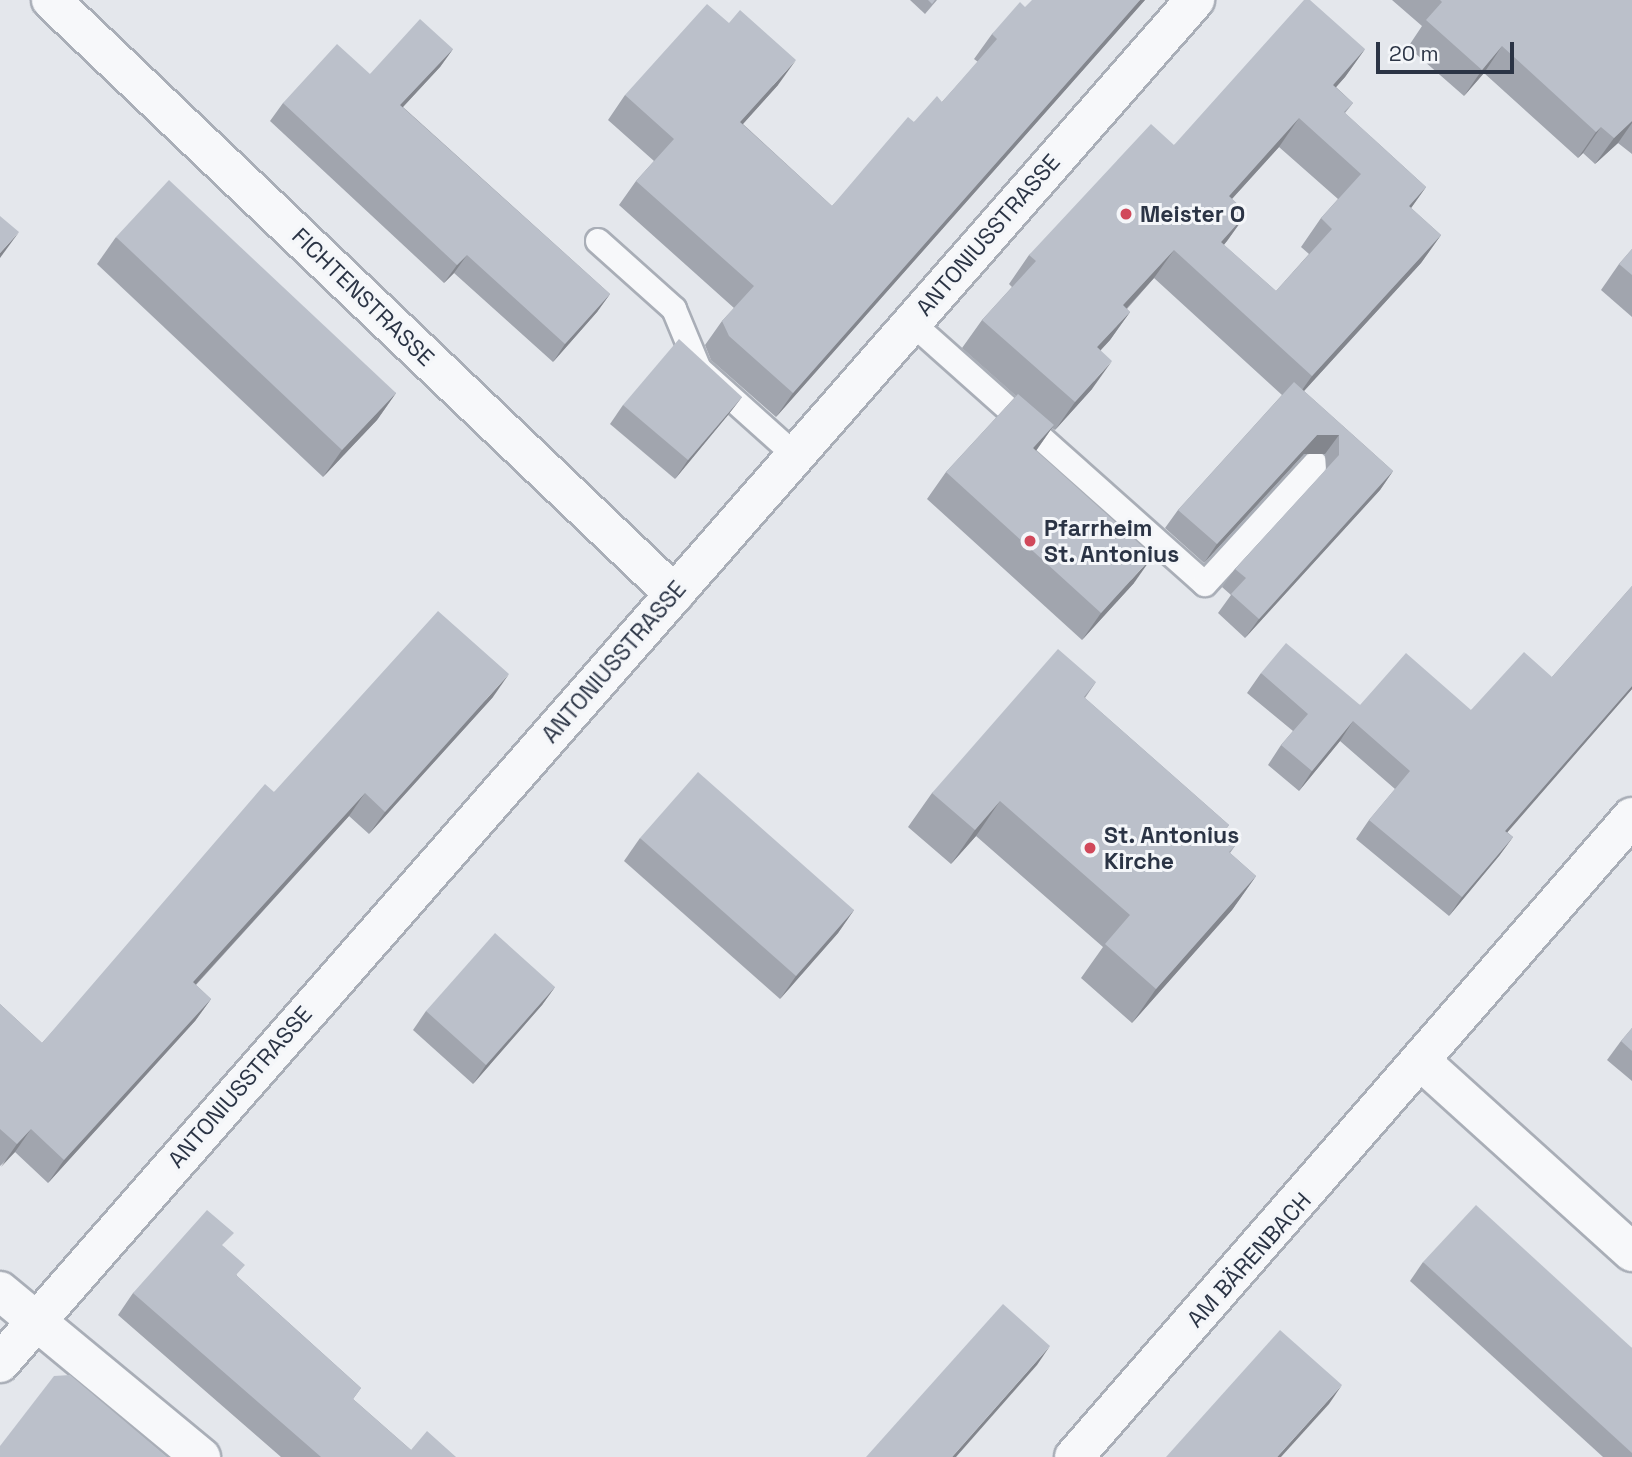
<!DOCTYPE html>
<html>
<head>
<meta charset="utf-8">
<style>
	body { margin:0 }
	#map { position:relative; width:1632px; height:1457px; overflow:hidden; background:#e4e7ec; font-family:"Space Grotesk",sans-serif }
	div>[style] { position:absolute }
	[style*='--x'] { left:calc(var(--x)*1px); top:calc(var(--y)*1px); width:calc(var(--w)*1px); rotate:calc(var(--a)*1deg) }
	.roads { filter:drop-shadow(2px 0 #a9aeb7) drop-shadow(-2px 0 #a9aeb7) drop-shadow(0 2px #a9aeb7) drop-shadow(0 -2px #a9aeb7) }
	.lane>* { height:24px; margin:-12px; padding:0 12px; transform-origin:12px; border-radius:12px; background:#f7f8fa }
	.street>* { height:38px; margin:-19px; padding:0 19px; transform-origin:19px; border-radius:19px; background:#f7f8fa }
	.wall>* { inset:0; background:#a1a5ae }
	.shaded-wall>* { inset:0; background:#83868d }
	.building>* { inset:0; background:#bbc0ca }
	.dots>* { width:19px; height:19px; translate:-50% -50%; box-sizing:border-box; border:4px solid #f4f6f9; border-radius:50% }
	span { translate:-50% -50%; white-space:nowrap; text-align:center; line-height:1.15; -webkit-text-stroke:6px #f4f6f9; paint-order:stroke }
	.poi-label { font-size:23px; color:#2b3445; font-weight:700 }
	.left { translate:0 -50%; text-align:left }
	.street-label { font-size:23px; color:#2b3445 }
	.scale { position:absolute; left:1376px; top:42px; width:138px; height:32px; box-sizing:border-box; border:4px solid #2b3445; border-top:0; padding-left:9px; font-size:21px; line-height:24px; white-space:nowrap; color:#2b3445; -webkit-text-stroke:5px #f4f6f9; paint-order:stroke }
</style>
</head>
<body>
<div id="map">
	<div class="roads">
		<div class="lane">
			<i style="--x:598;--y:241;--w:102;--a:41.8"></i>
			<i style="--x:674;--y:309;--w:65;--a:67.4"></i>
			<i style="--x:699;--y:369;--w:129;--a:41.9"></i>
			<i style="--x:912;--y:323;--w:392;--a:41.7"></i>
			<i style="--x:1205;--y:584;--w:163;--a:-47.5"></i>
		</div>
		<div class="street">
			<i style="--x:51;--y:0;--w:861;--a:43.63"></i>
			<i style="--x:1423;--y:1063;--w:282;--a:42.1"></i>
			<i style="--x:0;--y:1291;--w:261;--a:39.6"></i>
			<i style="--x:0;--y:1363;--w:1813;--a:-48.76"></i>
			<i style="--x:1074;--y:1457;--w:849;--a:-48.92"></i>
		</div>
	</div>
	<div class="wall">
		<i style="clip-path:polygon(910px 0,937px 0,925px 14px)"></i>
		<i style="clip-path:polygon(1145px 0,776px 417px,711px 360px,705px 345px,722px 321px,734px 308px,619px 205px,636px 181px,654px 161px,608px 120px,625px 95px,778px 85px,743px 124px,832px 206px,914px 122px,942px 102px,978px 62px,974px 59px,992px 34px,1025px 7px)"></i>
		<i style="clip-path:polygon(1392px 0,1632px 0,1632px 154px,1618px 143px,1595px 164px,1583px 153px,1578px 158px,1484px 73px,1464px 96px,1408px 47px,1422px 26px)"></i>
		<i style="clip-path:polygon(453px 49px,440px 67px,403px 107px,610px 294px,597px 312px,553px 362px,454px 273px,444px 283px,270px 121px,283px 103px,370px 74px)"></i>
		<i style="clip-path:polygon(evenodd,1365px 49px,1345px 77px,1336px 87px,1353px 103px,1345px 113px,1426px 187px,1411px 208px,1441px 235px,1421px 263px,1304px 391px,1393px 471px,1380px 490px,1245px 638px,1218px 613px,1231px 595px,1222px 587px,1235px 569px,1326px 470px,1325px 454px,1304px 454px,1204px 563px,1165px 528px,1178px 510px,1282px 395px,1154px 278px,1127px 309px,1130px 312px,1110px 340px,1101px 350px,1092px 389px,1055px 430px,1052px 428px,1036px 451px,1134px 583px,1082px 640px,927px 499px,946px 472px,1016px 396px,962px 348px,982px 320px,1012px 287px,1009px 284px,1029px 255px,1174px 145px,1365px 49px,1279px 147px,1338px 199px,1321px 218px,1301px 247px,1309px 254px,1276px 291px,1224px 245px,1247px 213px,1232px 199px,1279px 147px)"></i>
		<i style="clip-path:polygon(116px 237px,396px 393px,377px 420px,323px 477px,97px 264px)"></i>
		<i style="clip-path:polygon(1632px 249px,1632px 317px,1601px 290px,1619px 264px)"></i>
		<i style="clip-path:polygon(742px 397px,728px 415px,675px 479px,610px 424px,623px 405px)"></i>
		<i style="clip-path:polygon(1632px 586px,1632px 689px,1507px 832px,1513px 837px,1499px 856px,1449px 916px,1356px 839px,1369px 820px,1395px 789px,1340px 741px,1299px 791px,1268px 765px,1281px 745px,1293px 731px,1247px 693px,1261px 673px,1360px 705px,1471px 710px,1552px 677px)"></i>
		<i style="clip-path:polygon(1096px 682px,1085px 698px,1229px 825px,1222px 835px,1235px 846px,1230px 853px,1256px 876px,1232px 910px,1132px 1023px,1081px 978px,1103px 947px,976px 836px,951px 864px,908px 827px,932px 793px)"></i>
		<i style="clip-path:polygon(493px 697px,369px 834px,349px 816px,196px 985px,211px 999px,195px 1021px,48px 1183px,15px 1152px,0 1166px,0 1004px,42px 1043px,274px 792px)"></i>
		<i style="clip-path:polygon(640px 838px,854px 910px,838px 933px,780px 999px,624px 861px)"></i>
		<i style="clip-path:polygon(555px 987px,542px 1005px,473px 1084px,413px 1030px,426px 1011px)"></i>
		<i style="clip-path:polygon(1632px 1028px,1632px 1081px,1607px 1060px,1621px 1041px)"></i>
		<i style="clip-path:polygon(224px 1247px,237px 1276px,361px 1388px,353px 1399px,411px 1450px,456px 1457px,281px 1457px,118px 1315px,133px 1293px)"></i>
		<i style="clip-path:polygon(1423px 1262px,1632px 1348px,1632px 1457px,1603px 1457px,1410px 1281px)"></i>
	</div>
	<div class="shaded-wall">
		<i style="clip-path:polygon(1140px 0,1145px 0,776px 417px,793px 393px)"></i>
		<i style="clip-path:polygon(1502px 46px,1484px 73px,1464px 96px,1482px 70px)"></i>
		<i style="clip-path:polygon(453px 49px,440px 67px,388px 123px,400px 105px)"></i>
		<i style="clip-path:polygon(1365px 49px,1345px 77px,1313px 113px,1333px 85px)"></i>
		<i style="clip-path:polygon(796px 60px,778px 85px,723px 146px,740px 122px)"></i>
		<i style="clip-path:polygon(1299px 118px,1279px 147px,1209px 224px,1229px 196px)"></i>
		<i style="clip-path:polygon(1632px 121px,1632px 123px,1618px 143px,1595px 164px,1614px 138px)"></i>
		<i style="clip-path:polygon(1601px 127px,1583px 153px,1578px 158px,1596px 132px)"></i>
		<i style="clip-path:polygon(1426px 187px,1406px 215px,1409px 206px)"></i>
		<i style="clip-path:polygon(1247px 213px,1227px 241px,1201px 270px,1221px 242px)"></i>
		<i style="clip-path:polygon(19px 232px,0 258px,0 253px)"></i>
		<i style="clip-path:polygon(1441px 235px,1421px 263px,1292px 404px,1312px 376px)"></i>
		<i style="clip-path:polygon(1174px 250px,1154px 278px,1103px 334px,1123px 305px)"></i>
		<i style="clip-path:polygon(467px 255px,454px 273px,444px 283px,457px 265px)"></i>
		<i style="clip-path:polygon(610px 294px,597px 312px,553px 362px,565px 344px)"></i>
		<i style="clip-path:polygon(1130px 312px,1110px 340px,1077px 375px,1097px 347px)"></i>
		<i style="clip-path:polygon(1112px 361px,1092px 389px,1055px 430px,1075px 402px)"></i>
		<i style="clip-path:polygon(396px 393px,377px 420px,323px 477px,342px 450px)"></i>
		<i style="clip-path:polygon(742px 397px,728px 415px,675px 479px,688px 460px)"></i>
		<i style="clip-path:polygon(1054px 425px,1035px 452px,1033px 448px)"></i>
		<i style="clip-path:polygon(1317px 435px,1339px 435px,1325px 454px,1304px 454px,1204px 563px,1217px 544px)"></i>
		<i style="clip-path:polygon(1393px 471px,1380px 490px,1245px 638px,1259px 619px)"></i>
		<i style="clip-path:polygon(1153px 556px,1134px 583px,1082px 640px,1101px 613px)"></i>
		<i style="clip-path:polygon(509px 674px,493px 697px,369px 834px,385px 812px)"></i>
		<i style="clip-path:polygon(1632px 686px,1632px 689px,1492px 850px,1505px 831px)"></i>
		<i style="clip-path:polygon(1353px 721px,1340px 741px,1299px 791px,1312px 771px)"></i>
		<i style="clip-path:polygon(365px 793px,349px 816px,177px 1005px,193px 982px)"></i>
		<i style="clip-path:polygon(1000px 801px,976px 836px,951px 864px,975px 830px)"></i>
		<i style="clip-path:polygon(1513px 837px,1499px 856px,1449px 916px,1462px 897px)"></i>
		<i style="clip-path:polygon(1256px 876px,1232px 910px,1132px 1023px,1156px 989px)"></i>
		<i style="clip-path:polygon(854px 910px,838px 933px,780px 999px,796px 976px)"></i>
		<i style="clip-path:polygon(555px 987px,542px 1005px,473px 1084px,486px 1065px)"></i>
		<i style="clip-path:polygon(211px 999px,195px 1021px,48px 1183px,64px 1160px)"></i>
		<i style="clip-path:polygon(31px 1129px,15px 1152px,1px 1167px,17px 1144px)"></i>
		<i style="clip-path:polygon(1050px 1346px,1037px 1365px,956px 1457px,952px 1457px)"></i>
		<i style="clip-path:polygon(1342px 1385px,1329px 1404px,1281px 1457px,1277px 1457px)"></i>
	</div>
	<div class="building">
		<i style="clip-path:polygon(928px 0,935px 0,932px 4px)"></i>
		<i style="clip-path:polygon(1032px 0,1140px 0,793px 393px,729px 336px,722px 321px,754px 286px,636px 181px,674px 139px,625px 95px,707px 4px,729px 23px,740px 10px,796px 60px,740px 122px,832px 206px,908px 117px,914px 122px,937px 96px,942px 102px,997px 39px,992px 34px,1020px 2px,1025px 7px)"></i>
		<i style="clip-path:polygon(evenodd,1304px 0,1310px 0,1365px 49px,1333px 85px,1353px 103px,1344px 112px,1426px 187px,1409px 206px,1441px 235px,1312px 376px,1174px 250px,1123px 305px,1130px 312px,1097px 347px,1112px 361px,1075px 402px,982px 320px,1036px 261px,1029px 255px,1151px 124px,1174px 145px,1304px 0,1299px 118px,1361px 174px,1321px 218px,1332px 229px,1276px 291px,1221px 242px,1247px 213px,1229px 196px,1299px 118px)"></i>
		<i style="clip-path:polygon(1440px 0,1632px 0,1632px 121px,1614px 138px,1601px 127px,1596px 132px,1502px 46px,1482px 70px,1426px 20px,1442px 2px)"></i>
		<i style="clip-path:polygon(420px 19px,453px 49px,400px 105px,610px 294px,565px 344px,467px 255px,457px 265px,283px 103px,337px 44px,370px 74px)"></i>
		<i style="clip-path:polygon(169px 180px,396px 393px,342px 450px,116px 237px)"></i>
		<i style="clip-path:polygon(0 216px,19px 232px,0 253px)"></i>
		<i style="clip-path:polygon(1632px 249px,1632px 275px,1619px 264px)"></i>
		<i style="clip-path:polygon(679px 339px,742px 397px,688px 460px,623px 405px)"></i>
		<i style="clip-path:polygon(1294px 382px,1393px 471px,1259px 619px,1231px 594px,1246px 578px,1235px 569px,1339px 455px,1339px 435px,1317px 435px,1217px 544px,1178px 510px)"></i>
		<i style="clip-path:polygon(1018px 394px,1054px 425px,1033px 448px,1153px 556px,1101px 613px,946px 472px)"></i>
		<i style="clip-path:polygon(1632px 586px,1632px 686px,1505px 831px,1513px 837px,1462px 897px,1369px 820px,1410px 771px,1353px 721px,1312px 771px,1281px 745px,1308px 714px,1261px 673px,1286px 643px,1360px 705px,1406px 653px,1471px 710px,1524px 652px,1552px 677px)"></i>
		<i style="clip-path:polygon(438px 611px,509px 674px,385px 812px,365px 793px,193px 982px,211px 999px,64px 1160px,31px 1129px,17px 1144px,0 1129px,0 1004px,42px 1043px,265px 784px,274px 792px)"></i>
		<i style="clip-path:polygon(1058px 649px,1096px 682px,1084px 697px,1229px 825px,1222px 834px,1235px 846px,1229px 852px,1256px 876px,1156px 989px,1105px 944px,1130px 915px,1000px 801px,975px 830px,932px 793px)"></i>
		<i style="clip-path:polygon(698px 772px,854px 910px,796px 976px,640px 838px)"></i>
		<i style="clip-path:polygon(495px 933px,555px 987px,486px 1065px,426px 1011px)"></i>
		<i style="clip-path:polygon(1632px 1028px,1632px 1051px,1621px 1041px)"></i>
		<i style="clip-path:polygon(1476px 1205px,1632px 1348px,1632px 1453px,1423px 1262px)"></i>
		<i style="clip-path:polygon(207px 1210px,234px 1233px,222px 1245px,245px 1265px,236px 1275px,361px 1388px,353px 1399px,411px 1450px,427px 1431px,456px 1457px,321px 1457px,133px 1293px)"></i>
		<i style="clip-path:polygon(1003px 1304px,1050px 1346px,952px 1457px,866px 1457px)"></i>
		<i style="clip-path:polygon(1280px 1330px,1342px 1385px,1277px 1457px,1166px 1457px)"></i>
		<i style="clip-path:polygon(70px 1375px,167px 1457px,0 1457px,0 1446px,54px 1376px)"></i>
	</div>
	<div class="dots">
		<i style="left:1126px;top:214px;background:#d1495b"></i>
		<i style="left:1030px;top:541px;background:#d1495b"></i>
		<i style="left:1090px;top:848px;background:#d1495b"></i>
	</div>
	<div class="poi-label">
		<span class="left" style="left:1140px;top:214px">Meister O</span>
		<span class="left" style="left:1044px;top:541px">Pfarrheim<br>St. Antonius</span>
		<span class="left" style="left:1104px;top:848px">St. Antonius<br>Kirche</span>
	</div>
	<div class="street-label">
		<span style="left:988px;top:235px;rotate:-49deg">ANTONIUSSTRASSE</span>
		<span style="left:363px;top:297px;rotate:44deg">FICHTENSTRASSE</span>
		<span style="left:614px;top:662px;rotate:-49deg">ANTONIUSSTRASSE</span>
		<span style="left:240px;top:1087px;rotate:-49deg">ANTONIUSSTRASSE</span>
		<span style="left:1249px;top:1260px;rotate:-48deg">AM BÄRENBACH</span>
	</div>
	<div class="scale">20 m</div>
</div>
</body>
</html>
